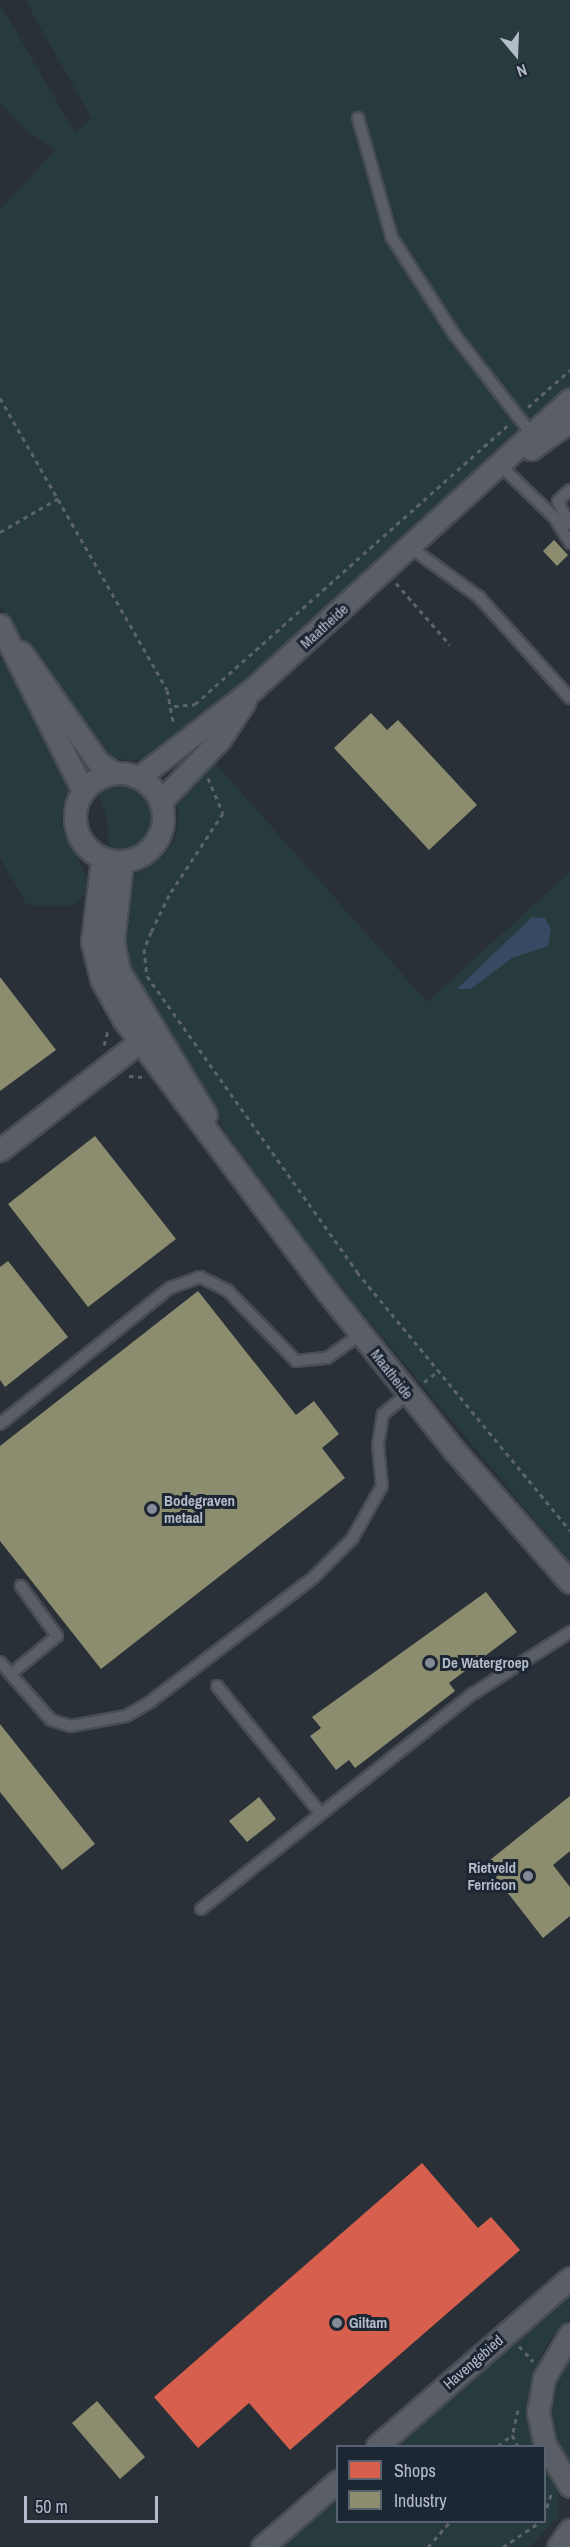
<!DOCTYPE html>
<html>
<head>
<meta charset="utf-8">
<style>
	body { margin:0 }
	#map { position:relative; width:570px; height:2547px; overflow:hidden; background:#2a3038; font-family:"Archivo Narrow",sans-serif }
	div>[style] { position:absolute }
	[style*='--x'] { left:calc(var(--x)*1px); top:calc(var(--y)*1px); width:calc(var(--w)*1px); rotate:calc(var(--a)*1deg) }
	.green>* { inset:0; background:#273a3e }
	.water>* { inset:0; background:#384963 }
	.shops>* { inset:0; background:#d6604d }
	.industry>* { inset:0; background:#8c8c6e }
	.path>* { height:3px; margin-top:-1.5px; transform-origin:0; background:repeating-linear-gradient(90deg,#5d636a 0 4.5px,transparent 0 9px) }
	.roads { filter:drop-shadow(2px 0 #484c53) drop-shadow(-2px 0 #484c53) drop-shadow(0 2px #484c53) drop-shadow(0 -2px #484c53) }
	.lane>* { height:10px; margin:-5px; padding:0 5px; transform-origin:5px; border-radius:5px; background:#5a5e66 }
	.street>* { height:21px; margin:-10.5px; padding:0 10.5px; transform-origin:10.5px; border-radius:10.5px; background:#5a5e66 }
	.street>.ring { margin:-10.5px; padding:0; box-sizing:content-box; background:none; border:21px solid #5a5e66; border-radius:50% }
	.dots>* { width:16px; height:16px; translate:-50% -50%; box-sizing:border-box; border:3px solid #1d2633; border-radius:50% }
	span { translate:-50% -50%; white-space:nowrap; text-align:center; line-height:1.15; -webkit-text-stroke:6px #1d2633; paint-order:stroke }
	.street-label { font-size:15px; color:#b4bcc9 }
	.poi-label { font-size:15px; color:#b4bcc9; font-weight:700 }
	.left { translate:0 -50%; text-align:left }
	.right { translate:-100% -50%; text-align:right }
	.legend { position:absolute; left:336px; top:2445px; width:210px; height:78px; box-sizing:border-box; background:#1d2633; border:2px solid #59626f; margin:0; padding:8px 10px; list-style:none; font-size:18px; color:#b4bcc9 }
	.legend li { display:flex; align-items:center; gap:12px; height:30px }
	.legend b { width:30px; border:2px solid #59626f }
	.north { position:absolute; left:486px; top:24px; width:60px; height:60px; -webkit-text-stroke:4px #1d2633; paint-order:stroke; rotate:161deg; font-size:16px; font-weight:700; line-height:24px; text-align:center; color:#b4bcc9 }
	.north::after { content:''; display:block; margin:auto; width:21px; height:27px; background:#b4bcc9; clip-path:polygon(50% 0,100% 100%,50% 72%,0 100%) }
	.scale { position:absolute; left:24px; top:2496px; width:134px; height:27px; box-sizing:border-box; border:3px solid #b4bcc9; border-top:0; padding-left:8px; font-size:18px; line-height:21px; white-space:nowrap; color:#b4bcc9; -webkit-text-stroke:4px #1d2633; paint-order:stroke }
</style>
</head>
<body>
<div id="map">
	<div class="green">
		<i style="clip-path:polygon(25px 0,570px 0,570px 393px,196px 729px,147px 761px,104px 758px,0 605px,0 210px,55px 150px,22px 127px,0 102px,0 4px,75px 133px,92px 119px)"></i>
		<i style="clip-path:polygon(0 659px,9px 662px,70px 785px,61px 823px,91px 887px,74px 906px,27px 905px,0 858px)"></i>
		<i style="clip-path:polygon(210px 757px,427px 1002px,570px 872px,570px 1562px,338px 1284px,226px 1133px,193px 1071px,125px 974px,118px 941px,125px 892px,131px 878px,164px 856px,176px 836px,179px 813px,173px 791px)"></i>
		<i style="clip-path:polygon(126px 780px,148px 796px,153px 828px,135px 849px,110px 853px,107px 819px,96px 787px)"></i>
		<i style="clip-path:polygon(570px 2288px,570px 2319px,550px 2339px,533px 2372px,531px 2425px,538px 2446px,391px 2446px)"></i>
		<i style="clip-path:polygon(570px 2349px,570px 2465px,549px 2421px,550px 2386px)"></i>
		<i style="clip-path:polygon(545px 2465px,558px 2490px,559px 2516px,530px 2547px,277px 2547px,337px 2494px,338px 2522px,544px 2522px)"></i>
	</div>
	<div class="water">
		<i style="clip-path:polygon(532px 917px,545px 918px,551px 929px,548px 946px,512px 958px,471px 989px,457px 989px)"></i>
	</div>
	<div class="shops">
		<i style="clip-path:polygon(422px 2163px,478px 2228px,491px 2217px,520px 2250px,290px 2450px,249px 2403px,198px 2448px,154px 2397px)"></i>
	</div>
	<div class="industry">
		<i style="clip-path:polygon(554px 540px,568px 555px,557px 566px,543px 551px)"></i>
		<i style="clip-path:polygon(371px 713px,387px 730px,398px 720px,477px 805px,429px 850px,334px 748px)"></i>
		<i style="clip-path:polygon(0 977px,56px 1050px,0 1091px)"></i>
		<i style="clip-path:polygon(95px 1136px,176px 1239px,88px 1307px,8px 1204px)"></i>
		<i style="clip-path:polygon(8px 1261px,68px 1337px,5px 1387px,0 1380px,0 1267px)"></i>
		<i style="clip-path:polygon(198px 1291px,296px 1415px,314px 1401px,339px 1434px,322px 1448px,345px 1478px,101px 1669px,0 1541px,0 1446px)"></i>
		<i style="clip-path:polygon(486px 1592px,517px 1632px,449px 1683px,455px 1691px,355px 1768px,349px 1760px,336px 1770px,310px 1736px,321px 1728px,312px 1717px)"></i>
		<i style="clip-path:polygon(0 1724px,95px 1844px,62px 1870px,0 1792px)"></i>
		<i style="clip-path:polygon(570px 1796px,570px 1851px,553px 1865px,570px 1887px,570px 1916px,543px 1938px,485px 1864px)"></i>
		<i style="clip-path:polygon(259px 1797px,276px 1819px,247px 1842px,229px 1821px)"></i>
		<i style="clip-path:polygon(97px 2401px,145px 2457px,120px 2479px,72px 2423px)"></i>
	</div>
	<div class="path">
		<i style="--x:0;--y:398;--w:336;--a:60.2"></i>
		<i style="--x:167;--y:690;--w:36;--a:79"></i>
		<i style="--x:528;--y:407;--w:56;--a:-41.4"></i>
		<i style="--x:0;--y:532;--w:68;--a:-30"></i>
		<i style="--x:396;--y:583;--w:82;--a:48.9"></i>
		<i style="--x:174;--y:706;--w:21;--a:-5"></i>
		<i style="--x:195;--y:704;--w:418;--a:-41.7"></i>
		<i style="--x:208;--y:778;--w:38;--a:67"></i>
		<i style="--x:223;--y:813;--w:98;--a:123.4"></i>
		<i style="--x:169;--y:895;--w:41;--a:115.9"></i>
		<i style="--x:151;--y:932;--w:18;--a:112"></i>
		<i style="--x:144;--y:949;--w:27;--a:84"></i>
		<i style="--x:147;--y:976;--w:363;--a:54.6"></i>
		<i style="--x:357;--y:1272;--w:335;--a:50.5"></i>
		<i style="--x:104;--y:1045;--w:15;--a:-74"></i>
		<i style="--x:129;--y:1076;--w:13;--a:4"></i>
		<i style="--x:424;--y:1382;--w:16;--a:-38"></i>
		<i style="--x:519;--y:2346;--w:21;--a:47"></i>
		<i style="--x:518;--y:2410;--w:26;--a:103"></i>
		<i style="--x:512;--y:2435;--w:13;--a:61"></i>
		<i style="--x:498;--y:2446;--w:18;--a:-38"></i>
		<i style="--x:544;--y:2516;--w:23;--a:-72"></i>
		<i style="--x:428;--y:2547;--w:33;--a:-49"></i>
		<i style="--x:503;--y:2547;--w:45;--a:-34"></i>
	</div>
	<div class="roads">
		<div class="lane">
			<i style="--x:358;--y:118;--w:125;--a:74.2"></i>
			<i style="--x:392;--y:238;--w:114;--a:57.1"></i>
			<i style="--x:454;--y:334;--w:129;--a:52.2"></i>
			<i style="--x:502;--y:467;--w:72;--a:43.9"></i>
			<i style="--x:554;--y:517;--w:31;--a:58"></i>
			<i style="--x:569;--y:524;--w:25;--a:-116"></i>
			<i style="--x:558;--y:501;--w:16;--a:-43"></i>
			<i style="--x:411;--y:548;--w:84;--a:35.8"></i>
			<i style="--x:479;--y:597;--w:136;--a:48"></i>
			<i style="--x:0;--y:1424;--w:218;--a:-38.7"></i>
			<i style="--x:170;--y:1288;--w:32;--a:-20"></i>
			<i style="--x:200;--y:1277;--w:30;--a:26"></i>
			<i style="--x:227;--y:1290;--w:99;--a:45.8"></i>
			<i style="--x:296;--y:1361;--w:31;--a:-6"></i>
			<i style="--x:327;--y:1358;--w:42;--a:-35.2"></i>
			<i style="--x:0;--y:1662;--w:77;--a:48.7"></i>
			<i style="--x:51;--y:1720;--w:21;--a:17"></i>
			<i style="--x:71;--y:1726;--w:56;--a:-10.3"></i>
			<i style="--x:126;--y:1716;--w:28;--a:-30"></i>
			<i style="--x:150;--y:1702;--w:206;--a:-37.3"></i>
			<i style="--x:314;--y:1577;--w:54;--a:-45"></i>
			<i style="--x:352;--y:1539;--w:61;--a:-60.5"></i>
			<i style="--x:382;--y:1486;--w:41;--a:-95.6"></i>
			<i style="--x:378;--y:1445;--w:31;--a:-81"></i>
			<i style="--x:383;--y:1414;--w:32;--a:-39"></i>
			<i style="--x:11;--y:1674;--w:60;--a:-39.6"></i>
			<i style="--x:57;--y:1636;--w:62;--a:-125.8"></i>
			<i style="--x:217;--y:1686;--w:165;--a:50.9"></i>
			<i style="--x:201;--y:1909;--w:348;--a:-38.4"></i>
			<i style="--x:474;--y:1693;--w:114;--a:-32.4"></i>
		</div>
		<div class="street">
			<i style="--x:531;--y:449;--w:48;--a:-35.7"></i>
			<i style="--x:0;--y:625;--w:186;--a:63.4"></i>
			<i style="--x:21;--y:652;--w:134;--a:55"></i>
			<i style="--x:98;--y:762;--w:19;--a:35"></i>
			<i class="ring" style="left:75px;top:773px;width:67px;height:67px"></i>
			<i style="--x:139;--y:777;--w:145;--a:-37.7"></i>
			<i style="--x:254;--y:688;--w:428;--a:-42.4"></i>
			<i style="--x:160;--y:802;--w:87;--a:-46.4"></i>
			<i style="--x:220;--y:739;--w:45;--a:-56.7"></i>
			<i style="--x:102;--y:859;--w:84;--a:96.9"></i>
			<i style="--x:92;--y:942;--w:38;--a:76"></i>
			<i style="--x:101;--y:979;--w:47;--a:60.7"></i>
			<i style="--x:124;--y:1020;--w:342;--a:53.2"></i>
			<i style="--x:329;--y:1294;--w:198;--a:51.3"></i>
			<i style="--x:453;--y:1449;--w:177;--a:48.7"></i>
			<i style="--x:122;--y:862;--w:80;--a:96.5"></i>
			<i style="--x:113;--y:941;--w:31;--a:79"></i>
			<i style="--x:119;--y:971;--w:168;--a:58.9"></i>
			<i style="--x:0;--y:1150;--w:191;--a:-37.8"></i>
			<i style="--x:570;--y:2334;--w:51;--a:120.6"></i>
			<i style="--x:544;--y:2378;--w:35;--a:100"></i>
			<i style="--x:538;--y:2412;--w:34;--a:78"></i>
			<i style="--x:545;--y:2445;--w:48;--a:58.6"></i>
			<i style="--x:377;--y:2446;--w:256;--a:-41"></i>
			<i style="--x:262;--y:2547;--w:101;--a:-41"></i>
			<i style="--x:558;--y:2547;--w:21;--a:-55"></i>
		</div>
	</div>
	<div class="dots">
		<i style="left:152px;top:1509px;background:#848b96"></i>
		<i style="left:430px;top:1663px;background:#848b96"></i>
		<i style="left:528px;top:1876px;background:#848b96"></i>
		<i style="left:337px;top:2323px;background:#848b96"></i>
	</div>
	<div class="street-label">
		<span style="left:324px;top:626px;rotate:-42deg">Maatheide</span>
		<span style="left:392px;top:1374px;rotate:52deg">Maatheide</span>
		<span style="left:473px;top:2362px;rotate:-41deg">Havengebied</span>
	</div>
	<div class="poi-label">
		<span class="left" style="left:164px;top:1509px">Bodegraven<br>metaal</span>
		<span class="left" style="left:442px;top:1663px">De Watergroep</span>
		<span class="right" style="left:516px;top:1876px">Rietveld<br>Ferricon</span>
		<span class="left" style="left:349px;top:2323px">Giltam</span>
	</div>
	<ul class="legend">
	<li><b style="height:16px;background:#d6604d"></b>Shops</li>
	<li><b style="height:16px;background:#8c8c6e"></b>Industry</li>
	</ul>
	<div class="north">N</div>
	<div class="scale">50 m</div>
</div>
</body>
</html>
